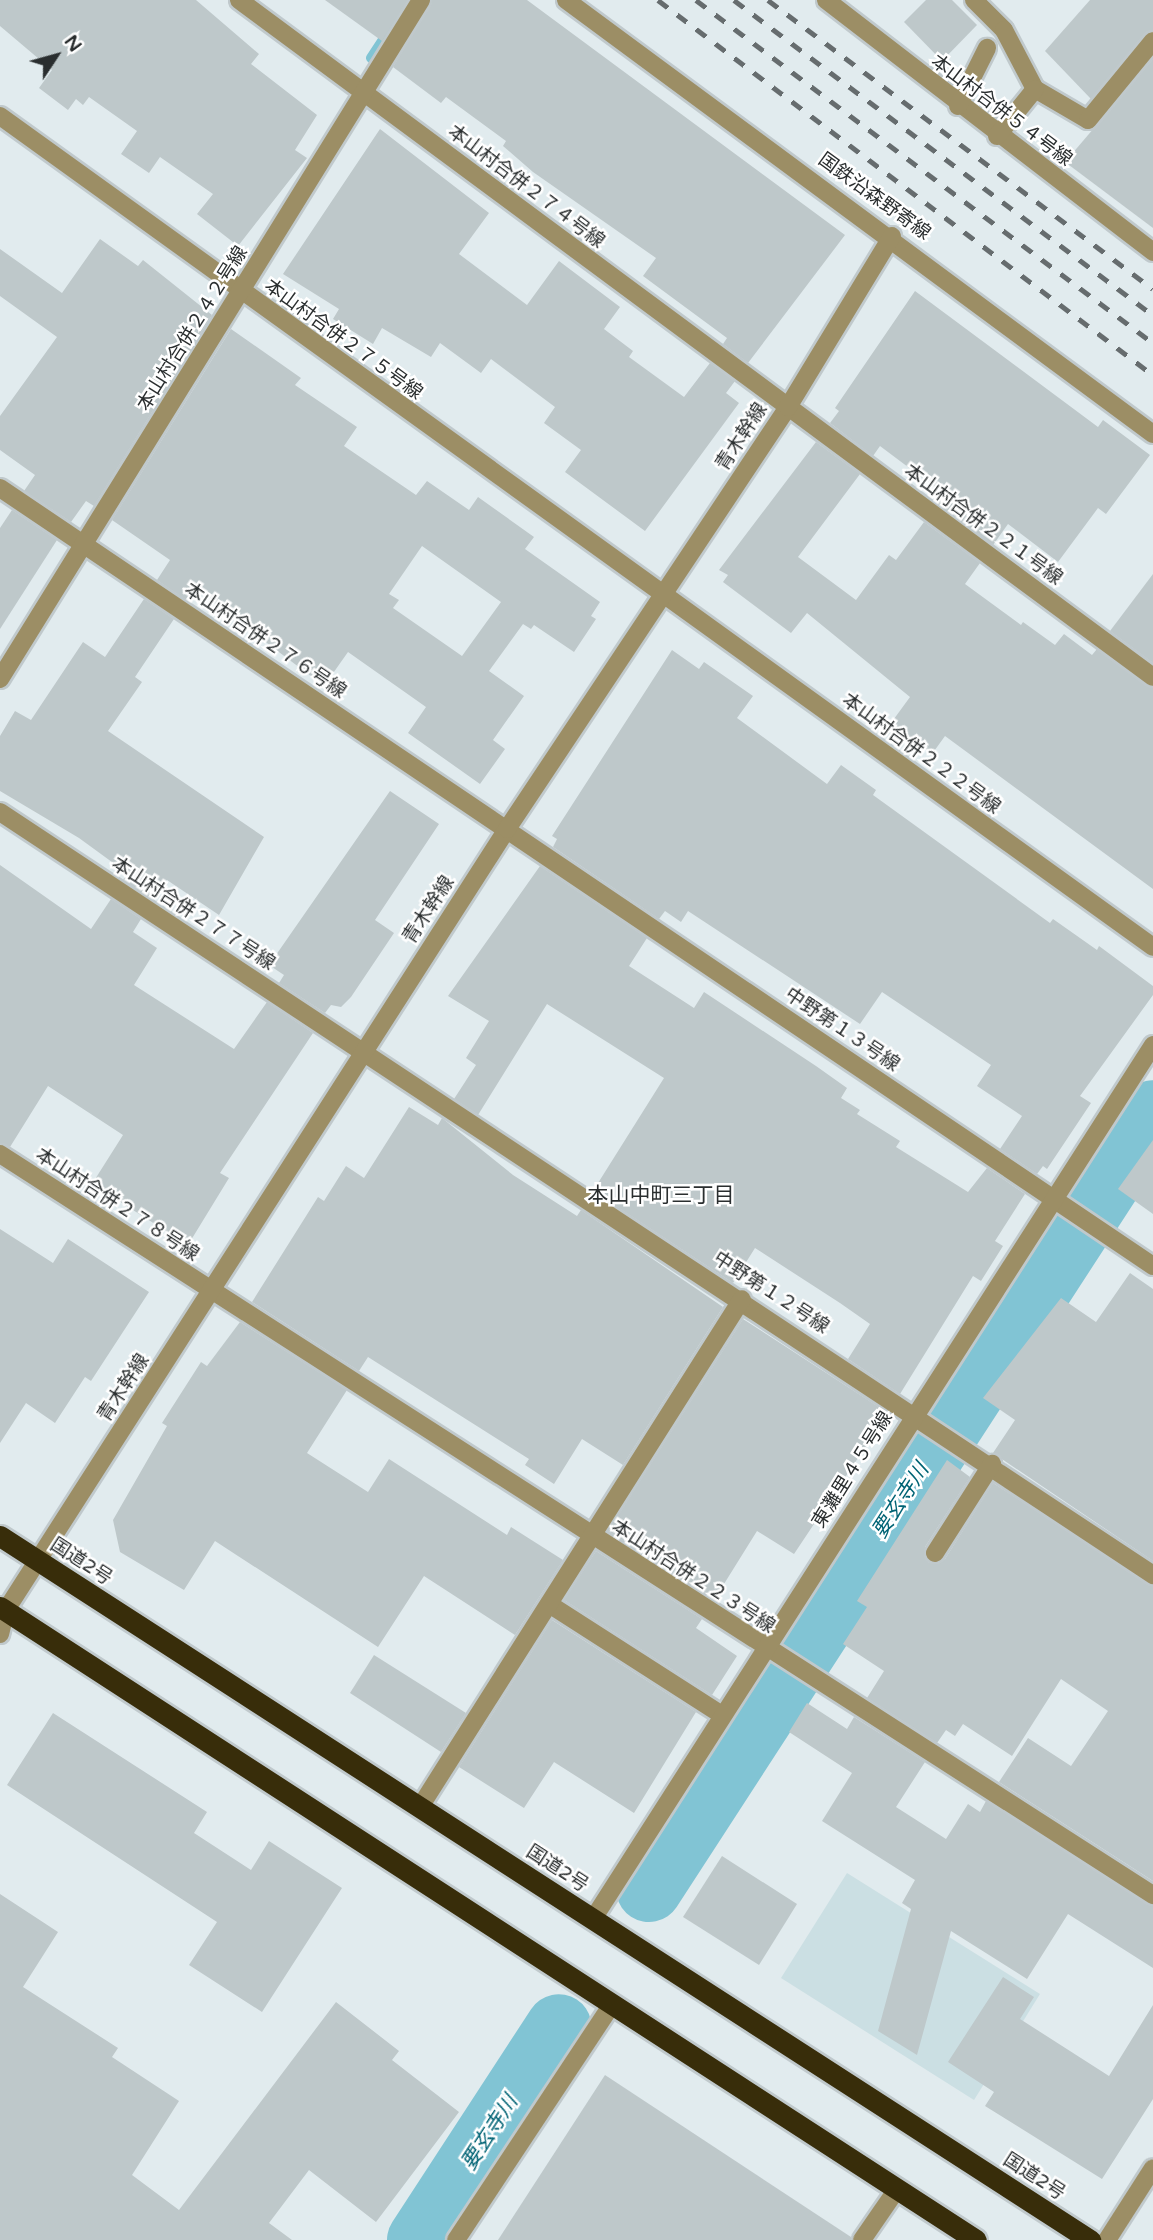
<!DOCTYPE html>
<html>
<head>
<meta charset="utf-8">
<style>
	body { margin:0 }
	#map { position:relative; width:1153px; height:2240px; overflow:hidden; background:#e1ebee; font-family:"Varela Round","Noto Sans JP",sans-serif }
	div>[style] { position:absolute }
	[style*='--x'] { left:calc(var(--x)*1px); top:calc(var(--y)*1px); width:calc(var(--w)*1px); rotate:calc(var(--a)*1deg) }
	.built>* { inset:0; background:#cbdfe3 }
	.stream>* { height:10px; margin:-5px; padding:0 5px; transform-origin:5px; border-radius:5px; background:#81c4d4 }
	.river>* { height:66px; margin:-33px; padding:0 33px; transform-origin:33px; border-radius:33px; background:#81c4d4 }
	.building>* { inset:0; background:#bec8ca }
	.roads { filter:drop-shadow(2px 0 #c0c9cc) drop-shadow(-2px 0 #c0c9cc) drop-shadow(0 2px #c0c9cc) drop-shadow(0 -2px #c0c9cc) }
	.minor>* { height:18px; margin:-9px; padding:0 9px; transform-origin:9px; border-radius:9px; background:#9c8e65 }
	.highway>* { height:21px; margin:-10.5px; padding:0 10.5px; transform-origin:10.5px; border-radius:10.5px; background:#382d0a }
	.rail>* { height:5px; margin-top:-2.5px; transform-origin:0; background:repeating-linear-gradient(90deg,#666c6e 0 12px,transparent 0 24px) }
	span { translate:-50% -50%; white-space:nowrap; text-align:center; line-height:1.15; -webkit-text-stroke:5px #fff; paint-order:stroke }
	.street-label { font-size:19px; color:#2a2e2f }
	.neighbourhood-label { font-size:21px; color:#2a2e2f }
	.water-label { font-size:21px; color:#006374; font-style:italic }
	.north { position:absolute; left:21px; top:21px; width:70px; height:70px; -webkit-text-stroke:5px #fff; paint-order:stroke; rotate:54deg; font-size:19px; font-weight:700; line-height:28px; text-align:center; color:#2a2e2f }
	.north::after { content:''; display:block; margin:auto; width:24px; height:32px; background:#2a2e2f; clip-path:polygon(50% 0,100% 100%,50% 72%,0 100%) }
</style>
</head>
<body>
<div id="map">
	<div class="built">
		<i style="clip-path:polygon(847px 1873px,1040px 1994px,974px 2100px,781px 1978px)"></i>
	</div>
	<div class="stream">
		<i style="--x:371;--y:58;--w:69;--a:-56.8"></i>
	</div>
	<div class="river">
		<i style="--x:649;--y:1889;--w:925;--a:-57"></i>
		<i style="--x:420;--y:2240;--w:254;--a:-56.9"></i>
	</div>
	<div class="building">
		<i style="clip-path:polygon(0 0,196px 0,259px 54px,251px 64px,317px 115px,295px 150px,307px 158px,238px 246px,197px 214px,213px 194px,160px 157px,149px 173px,121px 154px,137px 131px,89px 97px,83px 105px,76px 99px,68px 110px,39px 88px,52px 70px,0 26px)"></i>
		<i style="clip-path:polygon(325px 0,408px 0,382px 41px)"></i>
		<i style="clip-path:polygon(432px 0,527px 0,845px 235px,748px 363px,723px 344px,727px 338px,643px 276px,656px 258px,533px 172px,503px 146px,506px 141px,446px 97px,441px 103px,393px 67px)"></i>
		<i style="clip-path:polygon(926px 0,952px 0,977px 25px,942px 61px,904px 22px)"></i>
		<i style="clip-path:polygon(1090px 0,1153px 0,1153px 30px,1091px 99px,1045px 51px)"></i>
		<i style="clip-path:polygon(1153px 59px,1153px 228px,1065px 162px)"></i>
		<i style="clip-path:polygon(380px 129px,489px 213px,459px 254px,527px 305px,559px 261px,620px 307px,604px 329px,633px 351px,629px 357px,684px 397px,710px 363px,735px 381px,726px 393px,739px 403px,645px 531px,565px 472px,581px 450px,544px 423px,555px 407px,491px 359px,481px 373px,440px 343px,431px 357px,382px 328px,373px 344px,333px 319px,339px 309px,283px 274px)"></i>
		<i style="clip-path:polygon(100px 239px,138px 266px,143px 260px,212px 315px,94px 506px,86px 501px,71px 522px,24px 491px,35px 475px,0 450px,0 416px,57px 337px,0 296px,0 249px,62px 293px)"></i>
		<i style="clip-path:polygon(915px 291px,1098px 427px,1103px 420px,1150px 455px,1106px 514px,1098px 508px,1058px 562px,1008px 524px,993px 545px,938px 503px,944px 494px,880px 446px,873px 456px,830px 423px,839px 411px,835px 408px)"></i>
		<i style="clip-path:polygon(evenodd,231px 329px,301px 378px,295px 385px,357px 427px,344px 446px,416px 495px,427px 481px,469px 510px,478px 497px,534px 537px,525px 549px,600px 602px,591px 616px,596px 619px,574px 652px,534px 625px,531px 629px,523px 624px,489px 671px,524px 696px,493px 740px,505px 749px,480px 784px,408px 733px,426px 707px,348px 652px,324px 686px,195px 589px,187px 601px,157px 580px,170px 560px,112px 520px,231px 329px,422px 546px,501px 602px,462px 656px,393px 608px,399px 600px,389px 594px,422px 546px)"></i>
		<i style="clip-path:polygon(816px 442px,860px 474px,798px 557px,856px 600px,889px 555px,896px 560px,924px 522px,980px 563px,965px 584px,1021px 625px,1023px 622px,1055px 645px,1064px 634px,1092px 655px,1097px 649px,1153px 688px,1153px 889px,945px 736px,932px 754px,891px 723px,910px 697px,807px 613px,791px 633px,723px 582px,728px 575px,719px 570px)"></i>
		<i style="clip-path:polygon(12px 510px,57px 540px,0 629px,0 528px)"></i>
		<i style="clip-path:polygon(1153px 574px,1153px 663px,1110px 631px)"></i>
		<i style="clip-path:polygon(144px 599px,174px 619px,135px 677px,142px 682px,108px 731px,264px 837px,219px 915px,167px 880px,154px 900px,123px 880px,127px 873px,79px 838px,0 791px,0 736px,15px 711px,31px 720px,83px 642px,105px 657px)"></i>
		<i style="clip-path:polygon(672px 650px,699px 669px,704px 662px,753px 696px,737px 718px,827px 784px,841px 765px,876px 790px,873px 795px,1050px 923px,1053px 919px,1097px 950px,1099px 946px,1153px 986px,1153px 995px,1080px 1096px,1091px 1103px,1047px 1169px,1043px 1166px,1037px 1174px,1000px 1149px,1022px 1116px,977px 1086px,991px 1065px,882px 992px,860px 1024px,688px 911px,681px 922px,665px 911px,659px 919px,553px 847px,557px 839px,552px 836px)"></i>
		<i style="clip-path:polygon(390px 791px,439px 824px,375px 920px,394px 933px,351px 997px,341px 1007px,331px 1005px,325px 1013px,279px 983px,284px 975px,269px 965px)"></i>
		<i style="clip-path:polygon(0 865px,91px 929px,111px 899px,141px 919px,133px 932px,157px 948px,134px 985px,234px 1049px,267px 1002px,313px 1033px,220px 1173px,229px 1178px,188px 1245px,92px 1184px,123px 1135px,48px 1086px,10px 1147px,0 1143px)"></i>
		<i style="clip-path:polygon(540px 866px,647px 938px,629px 966px,694px 1008px,704px 992px,816px 1066px,847px 1088px,841px 1098px,860px 1110px,857px 1114px,900px 1141px,896px 1147px,968px 1192px,987px 1168px,1025px 1194px,995px 1241px,1003px 1246px,981px 1281px,973px 1276px,900px 1394px,848px 1359px,870px 1324px,840px 1303px,755px 1248px,733px 1283px,593px 1191px,664px 1078px,547px 1004px,478px 1115px,454px 1099px,476px 1065px,466px 1058px,489px 1021px,448px 996px)"></i>
		<i style="clip-path:polygon(409px 1107px,438px 1125px,442px 1118px,513px 1175px,577px 1216px,581px 1210px,723px 1307px,623px 1465px,582px 1439px,554px 1484px,525px 1465px,529px 1459px,368px 1357px,359px 1371px,252px 1302px,318px 1197px,324px 1201px,346px 1166px,364px 1178px)"></i>
		<i style="clip-path:polygon(1153px 1140px,1153px 1214px,1118px 1189px)"></i>
		<i style="clip-path:polygon(0 1229px,53px 1263px,68px 1239px,149px 1292px,91px 1381px,85px 1377px,55px 1423px,26px 1403px,0 1443px)"></i>
		<i style="clip-path:polygon(1130px 1273px,1153px 1289px,1153px 1561px,993px 1453px,1015px 1420px,983px 1398px,1061px 1298px,1096px 1322px)"></i>
		<i style="clip-path:polygon(743px 1319px,888px 1413px,794px 1554px,757px 1531px,714px 1600px,608px 1531px)"></i>
		<i style="clip-path:polygon(240px 1322px,347px 1390px,307px 1453px,368px 1492px,389px 1459px,507px 1535px,511px 1527px,563px 1560px,515px 1635px,424px 1576px,378px 1647px,215px 1541px,184px 1590px,120px 1552px,113px 1520px,167px 1426px,162px 1423px,201px 1362px,207px 1366px)"></i>
		<i style="clip-path:polygon(947px 1460px,970px 1477px,925px 1547px,929px 1563px,945px 1559px,993px 1483px,1153px 1586px,1153px 1881px,999px 1782px,1028px 1738px,1071px 1766px,1108px 1711px,1061px 1679px,1012px 1756px,963px 1724px,955px 1736px,946px 1730px,937px 1743px,867px 1698px,884px 1671px,843px 1644px,867px 1607px,857px 1601px)"></i>
		<i style="clip-path:polygon(596px 1551px,702px 1619px,696px 1628px,737px 1656px,712px 1695px,564px 1600px)"></i>
		<i style="clip-path:polygon(552px 1620px,696px 1712px,634px 1813px,554px 1762px,524px 1808px,459px 1767px)"></i>
		<i style="clip-path:polygon(374px 1655px,466px 1713px,441px 1752px,350px 1693px)"></i>
		<i style="clip-path:polygon(807px 1703px,847px 1729px,854px 1717px,925px 1762px,896px 1807px,946px 1839px,968px 1804px,980px 1812px,986px 1801px,1153px 1906px,1153px 1968px,1068px 1914px,1027px 1979px,951px 1931px,917px 2055px,878px 2031px,911px 1909px,902px 1903px,915px 1880px,822px 1821px,852px 1773px,789px 1732px)"></i>
		<i style="clip-path:polygon(53px 1713px,207px 1812px,194px 1833px,251px 1870px,269px 1841px,342px 1888px,262px 2012px,189px 1965px,217px 1922px,7px 1785px)"></i>
		<i style="clip-path:polygon(722px 1856px,797px 1904px,759px 1965px,683px 1917px)"></i>
		<i style="clip-path:polygon(0 1894px,58px 1932px,23px 1987px,118px 2048px,112px 2057px,179px 2101px,132px 2175px,179px 2210px,336px 2002px,399px 2051px,392px 2060px,459px 2112px,376px 2222px,309px 2170px,269px 2223px,292px 2240px,0 2240px)"></i>
		<i style="clip-path:polygon(1003px 1977px,1034px 1997px,1020px 2019px,1109px 2076px,1153px 2005px,1153px 2099px,1102px 2179px,985px 2106px,994px 2092px,948px 2062px)"></i>
		<i style="clip-path:polygon(605px 2075px,851px 2237px,851px 2240px,498px 2240px)"></i>
	</div>
	<div class="roads">
		<div class="minor">
			<i style="--x:239;--y:0;--w:1137;--a:36.53"></i>
			<i style="--x:566;--y:0;--w:730;--a:36.48"></i>
			<i style="--x:826;--y:0;--w:413;--a:37.6"></i>
			<i style="--x:974;--y:0;--w:42;--a:45"></i>
			<i style="--x:1004;--y:30;--w:67;--a:62.3"></i>
			<i style="--x:1035;--y:89;--w:61;--a:30.3"></i>
			<i style="--x:1088;--y:120;--w:102;--a:-50.6"></i>
			<i style="--x:958;--y:106;--w:65;--a:-63.4"></i>
			<i style="--x:0;--y:116;--w:1421;--a:35.78"></i>
			<i style="--x:997;--y:136;--w:60;--a:-51"></i>
			<i style="--x:0;--y:488;--w:1391;--a:34.01"></i>
			<i style="--x:0;--y:679;--w:799;--a:-58.2"></i>
			<i style="--x:0;--y:812;--w:1383;--a:33.49"></i>
			<i style="--x:0;--y:1154;--w:1371;--a:32.73"></i>
			<i style="--x:935;--y:1553;--w:106;--a:-57.4"></i>
			<i style="--x:549;--y:1604;--w:206;--a:32.7"></i>
			<i style="--x:0;--y:1634;--w:25;--a:-76"></i>
			<i style="--x:6;--y:1610;--w:928;--a:-57.32"></i>
			<i style="--x:507;--y:829;--w:507;--a:-56.34"></i>
			<i style="--x:788;--y:407;--w:200;--a:-58.7"></i>
			<i style="--x:420;--y:1807;--w:601;--a:-57.63"></i>
			<i style="--x:593;--y:1919;--w:1038;--a:-57.35"></i>
			<i style="--x:456;--y:2240;--w:283;--a:-56.5"></i>
			<i style="--x:862;--y:2240;--w:62;--a:-55.5"></i>
			<i style="--x:1107;--y:2240;--w:85;--a:-57.4"></i>
		</div>
		<div class="highway">
			<i style="--x:0;--y:1536;--w:1298;--a:32.86"></i>
			<i style="--x:0;--y:1607;--w:1163;--a:32.97"></i>
		</div>
	</div>
	<div class="rail">
		<i style="--x:658;--y:0;--w:621;--a:37.15"></i>
		<i style="--x:696;--y:0;--w:571;--a:36.89"></i>
		<i style="--x:734;--y:0;--w:524;--a:36.94"></i>
		<i style="--x:768;--y:0;--w:481;--a:36.9"></i>
	</div>
	<div class="street-label">
		<span style="left:1001px;top:111px;rotate:37deg">本山村合併５４号線</span>
		<span style="left:526px;top:187px;rotate:37deg">本山村合併２７４号線</span>
		<span style="left:874px;top:197px;rotate:36deg">国鉄沿森野寄線</span>
		<span style="left:193px;top:329px;rotate:-58deg">本山村合併２４２号線</span>
		<span style="left:343px;top:340px;rotate:36deg">本山村合併２７５号線</span>
		<span style="left:742px;top:437px;rotate:-57deg">青木幹線</span>
		<span style="left:983px;top:525px;rotate:36deg">本山村合併２２１号線</span>
		<span style="left:265px;top:641px;rotate:34deg">本山村合併２７６号線</span>
		<span style="left:921px;top:754px;rotate:36deg">本山村合併２２２号線</span>
		<span style="left:429px;top:910px;rotate:-57deg">青木幹線</span>
		<span style="left:193px;top:914px;rotate:33deg">本山村合併２７７号線</span>
		<span style="left:842px;top:1030px;rotate:34deg">中野第１３号線</span>
		<span style="left:117px;top:1205px;rotate:33deg">本山村合併２７８号線</span>
		<span style="left:771px;top:1293px;rotate:33deg">中野第１２号線</span>
		<span style="left:124px;top:1388px;rotate:-57deg">青木幹線</span>
		<span style="left:853px;top:1470px;rotate:-58deg">東灘里４５号線</span>
		<span style="left:81px;top:1562px;rotate:33deg">国道2号</span>
		<span style="left:693px;top:1577px;rotate:33deg">本山村合併２２３号線</span>
		<span style="left:557px;top:1869px;rotate:33deg">国道2号</span>
		<span style="left:1034px;top:2177px;rotate:33deg">国道2号</span>
	</div>
	<div class="neighbourhood-label">
		<span style="left:661px;top:1196px">本山中町三丁目</span>
	</div>
	<div class="water-label">
		<span style="left:901px;top:1501px;rotate:-57deg">要玄寺川</span>
		<span style="left:490px;top:2133px;rotate:-57deg">要玄寺川</span>
	</div>
	<div class="north">N</div>
</div>
</body>
</html>
